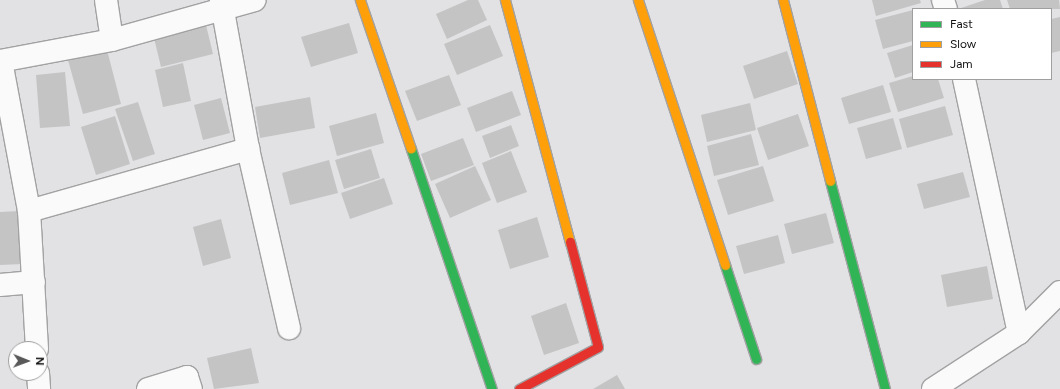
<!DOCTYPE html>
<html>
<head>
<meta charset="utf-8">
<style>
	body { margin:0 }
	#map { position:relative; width:1060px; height:389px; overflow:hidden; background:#e2e1e3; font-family:Figtree,sans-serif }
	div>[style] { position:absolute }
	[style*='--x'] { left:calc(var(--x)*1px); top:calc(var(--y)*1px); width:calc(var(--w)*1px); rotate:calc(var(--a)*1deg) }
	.building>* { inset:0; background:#c5c4c5 }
	.roads { filter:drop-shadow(1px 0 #a2a2a3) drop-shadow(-1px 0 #a2a2a3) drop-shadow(0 1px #a2a2a3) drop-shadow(0 -1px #a2a2a3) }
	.street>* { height:22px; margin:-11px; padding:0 11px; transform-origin:11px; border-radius:11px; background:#fbfafb }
	.fast>* { height:9px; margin:-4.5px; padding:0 4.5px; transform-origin:4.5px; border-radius:4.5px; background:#30b455 }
	.slow>* { height:9px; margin:-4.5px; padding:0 4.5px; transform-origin:4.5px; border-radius:4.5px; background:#ff9f0a }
	.jam>* { height:9px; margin:-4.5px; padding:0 4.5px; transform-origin:4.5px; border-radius:4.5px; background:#e5322d }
	span { translate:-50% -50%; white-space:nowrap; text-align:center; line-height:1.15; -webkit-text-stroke:4px #fff; paint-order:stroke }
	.legend { position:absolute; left:912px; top:8px; width:140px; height:72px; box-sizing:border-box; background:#fff; border:1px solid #9f9fa0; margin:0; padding:5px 7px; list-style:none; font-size:12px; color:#101011 }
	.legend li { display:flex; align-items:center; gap:8px; height:20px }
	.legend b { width:20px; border:1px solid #9f9fa0 }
	.north { position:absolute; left:8px; top:341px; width:40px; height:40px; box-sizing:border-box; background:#fff; border:1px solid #9f9fa0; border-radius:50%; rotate:91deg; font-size:11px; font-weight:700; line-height:16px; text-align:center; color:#101011 }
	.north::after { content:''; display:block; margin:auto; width:14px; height:18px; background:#5a595a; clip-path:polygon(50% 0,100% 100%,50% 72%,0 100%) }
</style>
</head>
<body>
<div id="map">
	<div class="building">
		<i style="clip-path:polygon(468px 0,478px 0,487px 20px,447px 39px,436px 14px)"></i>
		<i style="clip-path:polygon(872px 0,920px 0,921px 3px,876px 16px)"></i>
		<i style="clip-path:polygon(985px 0,1000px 0,1003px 9px,958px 9px)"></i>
		<i style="clip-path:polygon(1007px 0,1059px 0,1060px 9px,1010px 9px)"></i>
		<i style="clip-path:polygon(913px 10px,913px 41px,883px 49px,875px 20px)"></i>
		<i style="clip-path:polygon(1060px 17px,1060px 51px,1051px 53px,1051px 19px)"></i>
		<i style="clip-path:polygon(349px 23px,358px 53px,311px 67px,301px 37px)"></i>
		<i style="clip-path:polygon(206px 25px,213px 54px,161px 67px,154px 38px)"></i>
		<i style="clip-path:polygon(490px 25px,503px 56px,457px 75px,444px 44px)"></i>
		<i style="clip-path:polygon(913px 45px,913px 72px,895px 78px,887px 53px)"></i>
		<i style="clip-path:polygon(107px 50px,121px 104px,83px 114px,68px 60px)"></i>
		<i style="clip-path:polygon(787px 51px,798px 84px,754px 99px,743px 66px)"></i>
		<i style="clip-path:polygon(183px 63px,191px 101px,163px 107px,155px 70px)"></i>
		<i style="clip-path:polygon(65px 72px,70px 126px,40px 128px,36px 75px)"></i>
		<i style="clip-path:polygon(449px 75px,461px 105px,417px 121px,405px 91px)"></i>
		<i style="clip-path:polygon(913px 76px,913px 79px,938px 79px,944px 98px,898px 112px,889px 83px)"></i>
		<i style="clip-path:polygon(883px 85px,891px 112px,849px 124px,841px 98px)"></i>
		<i style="clip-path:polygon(512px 91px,521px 115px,476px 132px,467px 108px)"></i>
		<i style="clip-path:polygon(310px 97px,315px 128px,260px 138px,255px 107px)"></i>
		<i style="clip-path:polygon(221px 98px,230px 133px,203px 140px,194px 105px)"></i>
		<i style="clip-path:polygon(138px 102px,155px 154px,133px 161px,115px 109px)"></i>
		<i style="clip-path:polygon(750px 103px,756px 130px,707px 142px,701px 115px)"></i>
		<i style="clip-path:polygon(945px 106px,953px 135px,907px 148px,899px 119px)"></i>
		<i style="clip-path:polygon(376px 113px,384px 143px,337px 156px,329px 126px)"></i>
		<i style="clip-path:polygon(798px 114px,809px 146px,768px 160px,757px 128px)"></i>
		<i style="clip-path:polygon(115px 116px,130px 164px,96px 175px,81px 127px)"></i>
		<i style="clip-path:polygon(893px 118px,902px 149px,866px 159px,857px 128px)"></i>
		<i style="clip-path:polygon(511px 125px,519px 146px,490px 158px,482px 136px)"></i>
		<i style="clip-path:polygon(751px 134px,759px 165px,714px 176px,707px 146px)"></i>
		<i style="clip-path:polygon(463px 138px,474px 165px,431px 181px,421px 154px)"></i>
		<i style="clip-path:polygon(371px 149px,380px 178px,344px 189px,335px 160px)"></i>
		<i style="clip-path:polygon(511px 151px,527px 192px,497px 203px,482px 163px)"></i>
		<i style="clip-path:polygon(329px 160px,338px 193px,290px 205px,282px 173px)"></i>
		<i style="clip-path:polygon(475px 166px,491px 200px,450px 218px,435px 184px)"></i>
		<i style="clip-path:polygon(763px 166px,774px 201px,728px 215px,717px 180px)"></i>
		<i style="clip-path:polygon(963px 172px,970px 197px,924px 209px,917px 184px)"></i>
		<i style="clip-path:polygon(384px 178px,393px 204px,350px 219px,341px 193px)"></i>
		<i style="clip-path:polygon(19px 211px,23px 264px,0 265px,0 212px)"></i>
		<i style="clip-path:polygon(826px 213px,834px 243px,792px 254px,784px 224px)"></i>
		<i style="clip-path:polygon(537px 217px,549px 257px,510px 269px,498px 230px)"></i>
		<i style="clip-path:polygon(221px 219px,231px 258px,203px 266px,193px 227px)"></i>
		<i style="clip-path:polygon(778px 235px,785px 263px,744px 274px,736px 246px)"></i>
		<i style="clip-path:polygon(987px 266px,993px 299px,947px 307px,941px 275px)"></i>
		<i style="clip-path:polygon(566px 303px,579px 343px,544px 355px,531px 316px)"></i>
		<i style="clip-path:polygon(251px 348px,259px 383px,214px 389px,207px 358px)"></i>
		<i style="clip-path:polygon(617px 375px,625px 389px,593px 389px)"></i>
	</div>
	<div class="roads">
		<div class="street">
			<i style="--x:106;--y:0;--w:40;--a:81.5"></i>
			<i style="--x:221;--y:0;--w:151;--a:79.7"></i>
			<i style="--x:248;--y:149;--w:184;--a:77.1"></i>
			<i style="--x:943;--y:0;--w:9;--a:72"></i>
			<i style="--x:0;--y:61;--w:114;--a:-10.6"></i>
			<i style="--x:112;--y:40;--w:148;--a:-15.6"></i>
			<i style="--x:1;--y:61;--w:153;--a:79.4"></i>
			<i style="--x:964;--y:79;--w:260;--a:77.8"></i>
			<i style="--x:0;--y:285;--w:34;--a:-5"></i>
			<i style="--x:37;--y:349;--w:138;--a:-93.3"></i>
			<i style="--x:29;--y:211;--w:228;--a:-15.8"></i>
			<i style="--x:38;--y:373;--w:16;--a:86"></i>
			<i style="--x:148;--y:389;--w:41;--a:-17.1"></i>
			<i style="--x:187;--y:377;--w:13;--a:72"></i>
			<i style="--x:933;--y:389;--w:103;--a:-33.1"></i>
			<i style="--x:1019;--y:333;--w:58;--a:-45"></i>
		</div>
		<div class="fast">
			<i style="--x:411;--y:149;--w:253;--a:71.4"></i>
			<i style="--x:830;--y:181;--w:215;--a:75.2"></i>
			<i style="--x:725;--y:265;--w:99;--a:71.7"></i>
		</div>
		<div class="slow">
			<i style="--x:360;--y:0;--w:157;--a:71.1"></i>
			<i style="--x:505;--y:0;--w:251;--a:75"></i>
			<i style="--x:638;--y:0;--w:279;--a:71.8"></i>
			<i style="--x:783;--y:0;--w:187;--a:75.4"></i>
		</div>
		<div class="jam">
			<i style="--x:519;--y:389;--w:89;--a:-28"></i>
			<i style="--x:598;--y:347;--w:109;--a:-104.9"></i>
		</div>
	</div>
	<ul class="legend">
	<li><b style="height:5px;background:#30b455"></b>Fast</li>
	<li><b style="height:5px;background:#ff9f0a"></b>Slow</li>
	<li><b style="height:5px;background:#e5322d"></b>Jam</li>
	</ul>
	<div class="north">N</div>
</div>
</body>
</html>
